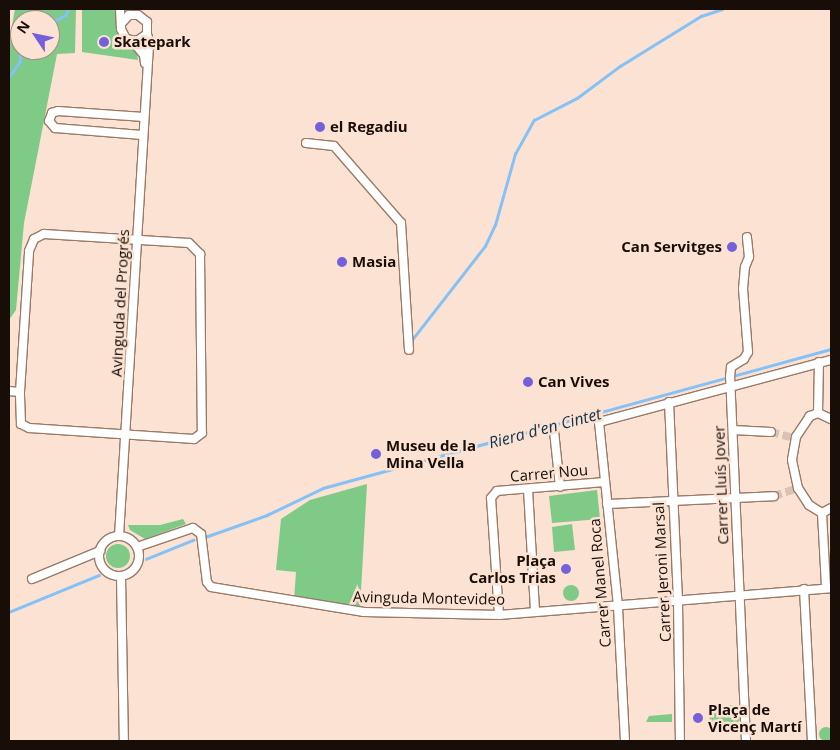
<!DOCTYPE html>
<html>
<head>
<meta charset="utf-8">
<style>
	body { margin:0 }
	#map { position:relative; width:840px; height:750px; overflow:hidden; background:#fce2d2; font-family:"Open Sans",sans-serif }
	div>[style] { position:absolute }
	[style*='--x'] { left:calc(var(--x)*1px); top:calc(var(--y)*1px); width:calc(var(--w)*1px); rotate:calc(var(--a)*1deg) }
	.green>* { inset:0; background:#7eca86 }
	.round { border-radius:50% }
	.stream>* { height:2.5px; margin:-1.25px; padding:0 1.25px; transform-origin:1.25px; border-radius:1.25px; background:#83c1f7 }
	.minor-tunnel>* { height:8px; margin-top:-4px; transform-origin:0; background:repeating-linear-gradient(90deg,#dac2b4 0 8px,transparent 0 12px) }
	.roads { filter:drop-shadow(1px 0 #987a68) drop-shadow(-1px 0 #987a68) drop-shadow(0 1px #987a68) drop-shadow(0 -1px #987a68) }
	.minor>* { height:8px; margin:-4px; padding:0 4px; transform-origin:4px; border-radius:4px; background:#fff }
	.minor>.ring { margin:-4px; padding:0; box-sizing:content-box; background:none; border:8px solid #fff; border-radius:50% }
	.dots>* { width:14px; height:14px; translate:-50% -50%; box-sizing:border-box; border:2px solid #fce2d2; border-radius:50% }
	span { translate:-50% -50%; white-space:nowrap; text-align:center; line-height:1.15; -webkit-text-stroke:5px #fce2d2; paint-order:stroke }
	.poi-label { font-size:15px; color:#180d07; font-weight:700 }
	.left { translate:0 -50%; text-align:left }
	.right { translate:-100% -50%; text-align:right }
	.street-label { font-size:15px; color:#180d07 }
	.water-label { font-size:16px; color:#11324d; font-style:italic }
	.frame { position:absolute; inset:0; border:10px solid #180d07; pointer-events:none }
	.north { position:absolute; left:10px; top:10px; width:50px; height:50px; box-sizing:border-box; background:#fce2d2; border:1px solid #a18d81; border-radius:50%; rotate:304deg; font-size:14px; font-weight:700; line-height:20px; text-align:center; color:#180d07 }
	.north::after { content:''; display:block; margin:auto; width:18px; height:22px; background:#7460da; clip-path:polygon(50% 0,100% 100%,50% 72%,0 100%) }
</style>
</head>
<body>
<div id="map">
	<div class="green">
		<i style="clip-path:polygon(evenodd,15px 9px,76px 9px,75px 53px,57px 54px,24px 223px,16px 310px,9px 320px,9px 42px,15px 9px,20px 20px,50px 20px,50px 50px,20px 50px,20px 20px)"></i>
		<i style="clip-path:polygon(82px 9px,116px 9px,116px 32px,137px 54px,138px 60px,82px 52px)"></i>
		<i style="clip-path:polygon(367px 484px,360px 609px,294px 600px,296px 572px,276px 570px,281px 519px,310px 500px)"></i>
		<i style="clip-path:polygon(597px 490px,600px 519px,552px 523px,549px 496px)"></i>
		<i style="clip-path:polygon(183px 519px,186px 524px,145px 539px,130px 530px,128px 525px,160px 525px)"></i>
		<i style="clip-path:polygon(572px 524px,575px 550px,554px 552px,552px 527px)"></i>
		<i class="round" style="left:106px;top:544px;width:24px;height:24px"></i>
		<i class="round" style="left:563px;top:585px;width:16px;height:16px"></i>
		<i style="clip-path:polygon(741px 705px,739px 727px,710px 729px,709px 706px)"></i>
		<i style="clip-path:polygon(672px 714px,672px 722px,646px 722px,649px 716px)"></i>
		<i class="round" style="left:819px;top:727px;width:14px;height:14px"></i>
	</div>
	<div class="stream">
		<i style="--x:50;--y:23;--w:18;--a:-27"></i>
		<i style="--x:66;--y:15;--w:6;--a:-72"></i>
		<i style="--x:9;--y:77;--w:19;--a:-55"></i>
		<i style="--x:20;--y:61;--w:21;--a:-90"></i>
		<i style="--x:411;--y:341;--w:120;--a:-52.1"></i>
		<i style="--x:485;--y:246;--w:23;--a:-65"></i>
		<i style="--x:495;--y:225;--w:74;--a:-74.3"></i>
		<i style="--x:515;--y:154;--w:39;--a:-61"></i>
		<i style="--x:534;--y:120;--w:48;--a:-27.1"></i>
		<i style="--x:577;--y:98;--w:54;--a:-36.7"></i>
		<i style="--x:620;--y:66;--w:95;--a:-31.7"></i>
		<i style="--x:701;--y:16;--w:22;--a:-18"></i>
		<i style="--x:205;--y:537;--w:66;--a:-19.5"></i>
		<i style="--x:267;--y:515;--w:62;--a:-25.7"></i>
		<i style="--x:323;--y:488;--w:527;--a:-15.3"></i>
		<i style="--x:146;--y:559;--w:51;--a:-22"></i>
		<i style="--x:9;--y:612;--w:97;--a:-22.3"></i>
	</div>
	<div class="minor-tunnel">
		<i style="--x:771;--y:432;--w:20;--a:15"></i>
		<i style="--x:774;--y:496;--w:20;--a:-18"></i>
	</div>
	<div class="roads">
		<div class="minor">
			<i style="--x:120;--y:9;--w:20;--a:87"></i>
			<i style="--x:121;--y:29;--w:11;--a:63"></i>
			<i style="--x:126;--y:39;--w:11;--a:10"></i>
			<i style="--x:137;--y:41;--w:12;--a:-35"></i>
			<i style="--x:147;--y:34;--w:12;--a:-90"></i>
			<i style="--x:147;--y:22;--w:11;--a:-142"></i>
			<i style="--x:138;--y:15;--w:9;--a:180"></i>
			<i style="--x:129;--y:15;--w:12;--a:132"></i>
			<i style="--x:133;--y:42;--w:17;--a:50"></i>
			<i style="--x:144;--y:55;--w:8;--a:83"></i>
			<i style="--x:142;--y:135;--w:87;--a:-175.4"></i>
			<i style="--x:55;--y:128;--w:9;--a:-131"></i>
			<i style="--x:49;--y:121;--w:9;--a:-69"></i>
			<i style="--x:52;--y:113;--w:6;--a:-18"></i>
			<i style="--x:58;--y:111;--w:86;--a:4"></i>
			<i style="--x:306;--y:143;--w:28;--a:6"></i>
			<i style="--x:334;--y:146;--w:102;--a:49"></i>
			<i style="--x:401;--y:223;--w:127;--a:86.4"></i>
			<i style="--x:44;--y:234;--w:145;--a:3.6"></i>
			<i style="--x:189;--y:243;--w:16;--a:45"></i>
			<i style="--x:200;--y:254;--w:179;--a:89.4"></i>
			<i style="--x:202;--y:433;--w:10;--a:143"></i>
			<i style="--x:194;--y:439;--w:165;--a:-176.2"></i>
			<i style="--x:29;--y:428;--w:9;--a:-153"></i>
			<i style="--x:21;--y:424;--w:32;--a:-92"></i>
			<i style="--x:20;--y:392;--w:141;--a:-86.3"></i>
			<i style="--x:29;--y:251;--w:13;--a:-67"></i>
			<i style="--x:34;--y:239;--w:11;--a:-27"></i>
			<i style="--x:9;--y:391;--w:11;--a:5"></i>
			<i style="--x:669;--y:402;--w:200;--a:87.4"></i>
			<i style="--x:678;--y:602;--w:139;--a:89.2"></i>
			<i style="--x:818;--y:413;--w:51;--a:-88.9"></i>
			<i style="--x:831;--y:419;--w:14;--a:-155"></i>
			<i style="--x:818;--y:413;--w:9;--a:159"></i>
			<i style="--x:810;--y:416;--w:25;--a:124"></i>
			<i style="--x:796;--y:437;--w:23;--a:100"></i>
			<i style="--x:792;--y:460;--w:29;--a:78"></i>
			<i style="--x:798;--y:488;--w:20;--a:57"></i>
			<i style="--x:809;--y:505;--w:15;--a:32"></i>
			<i style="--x:822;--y:513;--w:10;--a:-29"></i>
			<i style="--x:733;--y:430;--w:38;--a:3"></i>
			<i style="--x:554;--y:431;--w:56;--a:83.9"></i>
			<i style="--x:528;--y:489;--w:122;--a:86.7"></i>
			<i style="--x:607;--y:504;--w:167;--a:-2.7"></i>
			<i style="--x:822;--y:513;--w:75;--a:86.9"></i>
			<i style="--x:119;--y:536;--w:496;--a:-86.5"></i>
			<i style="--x:149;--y:41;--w:7;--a:-106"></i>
			<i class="ring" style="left:99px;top:536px;width:32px;height:32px"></i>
			<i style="--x:137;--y:547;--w:59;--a:-18.7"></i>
			<i style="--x:193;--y:528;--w:10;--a:37"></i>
			<i style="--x:201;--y:534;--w:48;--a:82.9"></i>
			<i style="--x:207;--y:582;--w:6;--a:51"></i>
			<i style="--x:211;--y:587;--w:155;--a:9.3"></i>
			<i style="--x:364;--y:612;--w:135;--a:1.3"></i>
			<i style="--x:499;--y:615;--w:333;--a:-4.6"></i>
			<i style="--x:121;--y:576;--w:165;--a:89"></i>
			<i style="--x:32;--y:579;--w:74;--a:-22.4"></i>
			<i style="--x:804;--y:589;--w:152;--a:87"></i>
			<i style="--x:499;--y:615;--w:117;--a:-93.9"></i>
			<i style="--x:491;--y:498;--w:9;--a:-49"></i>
			<i style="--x:497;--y:491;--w:107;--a:-4.8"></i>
			<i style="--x:625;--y:741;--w:135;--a:-93"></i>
			<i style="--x:618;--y:606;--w:185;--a:-95.9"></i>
			<i style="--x:599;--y:422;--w:240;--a:-15"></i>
			<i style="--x:746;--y:741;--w:364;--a:-92.5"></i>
			<i style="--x:730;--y:377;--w:10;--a:-84"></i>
			<i style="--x:731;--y:367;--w:15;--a:-32"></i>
			<i style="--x:744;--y:359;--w:8;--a:-60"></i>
			<i style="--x:748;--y:352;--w:63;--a:-94.5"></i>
			<i style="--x:743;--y:289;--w:22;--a:-85"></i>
			<i style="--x:745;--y:267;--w:11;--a:-68"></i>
			<i style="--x:749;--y:257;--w:20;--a:-96"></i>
		</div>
	</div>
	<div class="dots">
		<i style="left:104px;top:42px;background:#7460da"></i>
		<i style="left:320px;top:127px;background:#7460da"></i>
		<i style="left:732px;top:247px;background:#7460da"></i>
		<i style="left:342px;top:262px;background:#7460da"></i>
		<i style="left:528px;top:382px;background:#7460da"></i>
		<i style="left:376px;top:454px;background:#7460da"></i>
		<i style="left:566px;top:569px;background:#7460da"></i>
		<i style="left:698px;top:718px;background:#7460da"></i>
	</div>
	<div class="poi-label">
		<span class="left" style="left:114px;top:42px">Skatepark</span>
		<span class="left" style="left:330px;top:127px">el Regadiu</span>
		<span class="right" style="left:722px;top:247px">Can Servitges</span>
		<span class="left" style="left:352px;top:262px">Masia</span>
		<span class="left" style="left:538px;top:382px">Can Vives</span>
		<span class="left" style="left:386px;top:454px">Museu de la<br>Mina Vella</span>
		<span class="right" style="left:556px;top:569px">Plaça<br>Carlos Trias</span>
		<span class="left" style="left:708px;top:718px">Plaça de<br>Vicenç Martí</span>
	</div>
	<div class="street-label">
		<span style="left:120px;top:303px;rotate:-87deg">Avinguda del Progrés</span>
		<span style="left:549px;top:473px;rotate:-5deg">Carrer Nou</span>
		<span style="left:721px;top:485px;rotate:-92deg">Carrer Lluís Jover</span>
		<span style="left:662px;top:572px;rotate:-93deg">Carrer Jeroni Marsal</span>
		<span style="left:600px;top:583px;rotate:-95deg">Carrer Manel Roca</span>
		<span style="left:429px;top:598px;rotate:1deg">Avinguda Montevideo</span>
	</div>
	<div class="water-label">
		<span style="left:545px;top:428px;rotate:-15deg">Riera d'en Cintet</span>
	</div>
	<div class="frame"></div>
	<div class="north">N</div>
</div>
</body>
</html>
